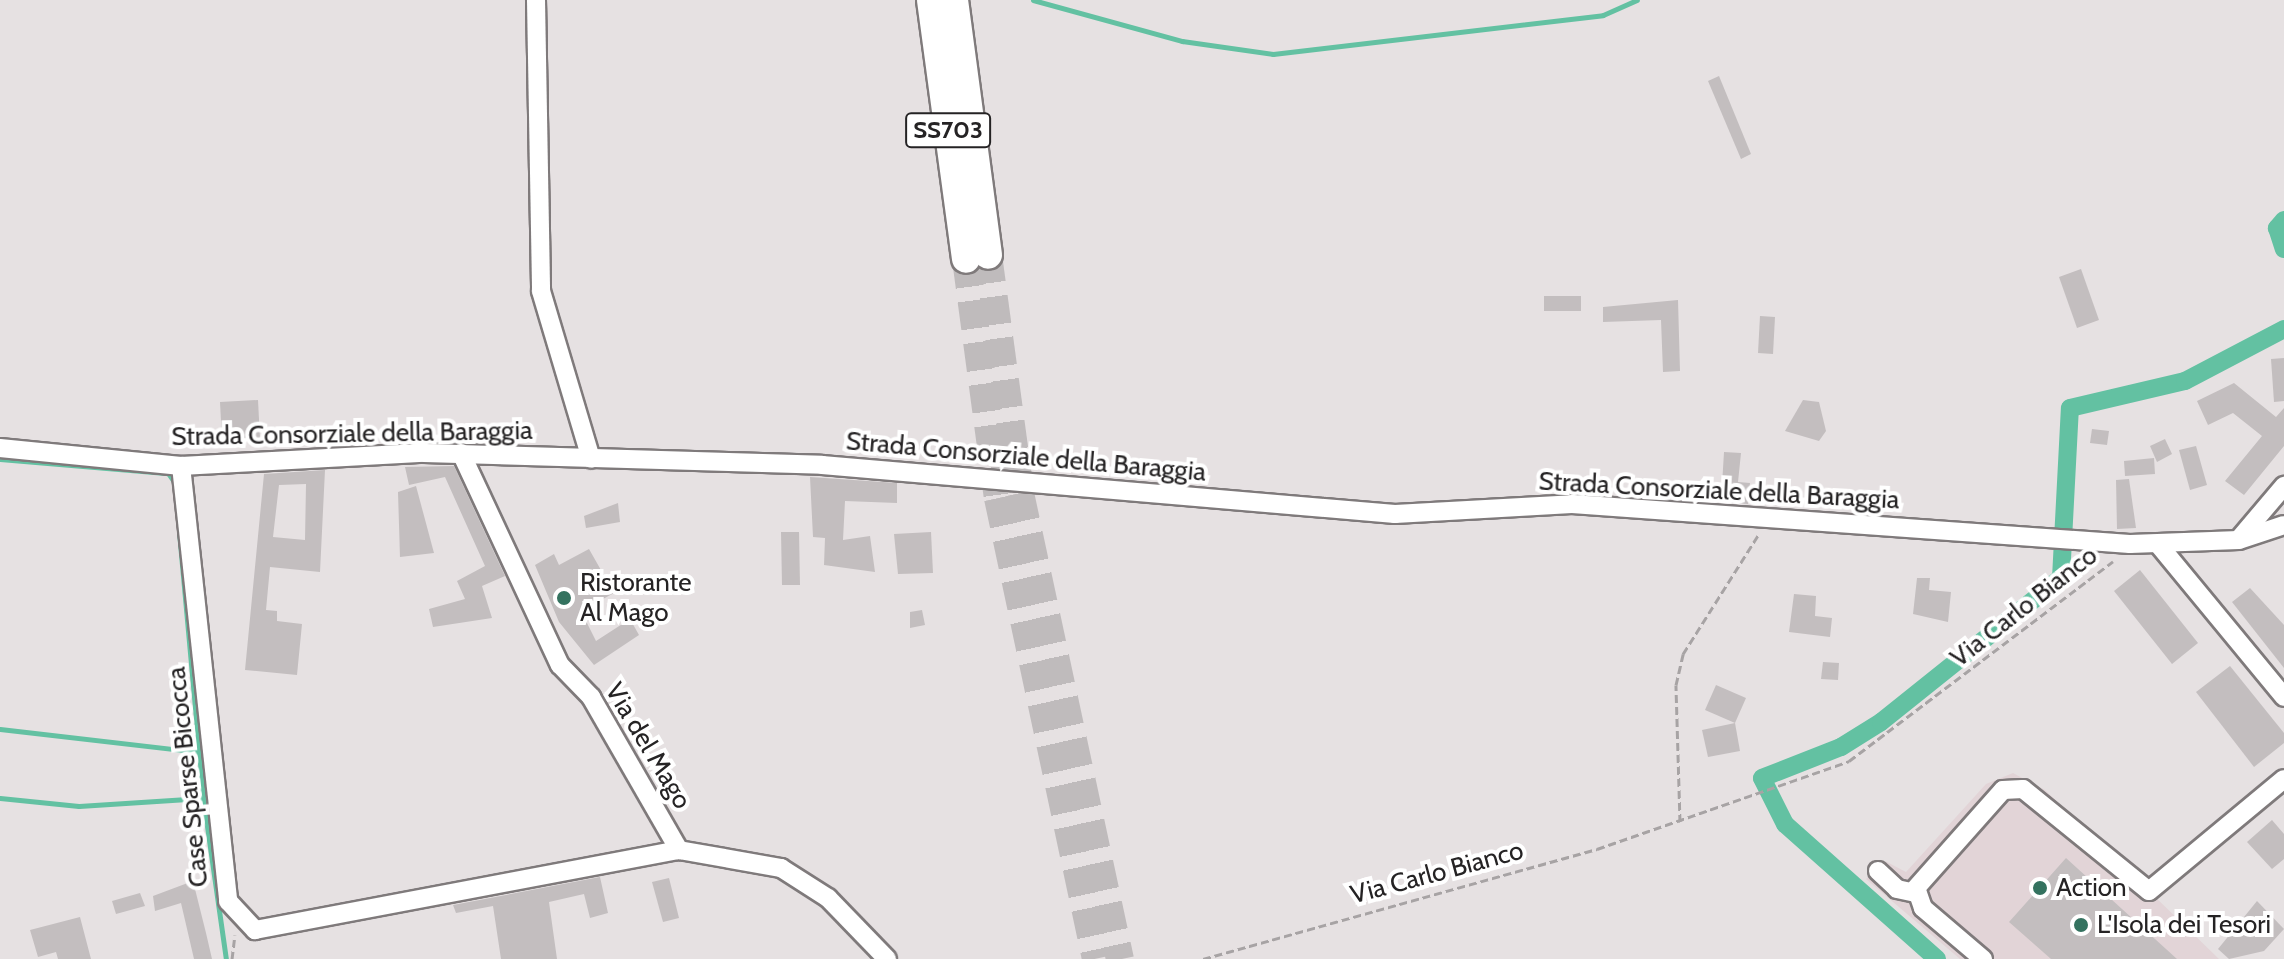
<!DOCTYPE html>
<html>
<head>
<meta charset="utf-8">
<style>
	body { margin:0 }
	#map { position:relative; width:2284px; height:959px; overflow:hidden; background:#e6e1e2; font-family:Cabin,sans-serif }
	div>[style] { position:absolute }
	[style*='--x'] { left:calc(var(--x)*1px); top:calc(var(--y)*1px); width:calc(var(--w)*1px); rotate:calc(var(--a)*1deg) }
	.built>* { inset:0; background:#e2d4d7 }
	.stream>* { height:5px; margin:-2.5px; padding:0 2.5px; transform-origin:2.5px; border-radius:2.5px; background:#63c1a2 }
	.canal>* { height:18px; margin:-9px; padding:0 9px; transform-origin:9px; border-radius:9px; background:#63c1a2 }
	.building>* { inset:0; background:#c3bebf }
	.trunk-tunnel>* { height:28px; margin-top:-14px; transform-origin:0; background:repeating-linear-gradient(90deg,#bfbbbc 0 28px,transparent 0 42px) }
	.path>* { height:3px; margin-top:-1.5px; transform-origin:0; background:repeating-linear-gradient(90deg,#a7a3a4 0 8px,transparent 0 12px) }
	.roads { filter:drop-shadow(2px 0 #7f7a7b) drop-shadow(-2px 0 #7f7a7b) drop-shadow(0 2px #7f7a7b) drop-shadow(0 -2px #7f7a7b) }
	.minor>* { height:18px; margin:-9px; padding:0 9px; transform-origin:9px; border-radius:9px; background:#fff }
	.trunk>* { height:28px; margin:-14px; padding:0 14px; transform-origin:14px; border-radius:14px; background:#fff }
	.dots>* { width:22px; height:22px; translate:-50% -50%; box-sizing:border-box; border:4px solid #fff; border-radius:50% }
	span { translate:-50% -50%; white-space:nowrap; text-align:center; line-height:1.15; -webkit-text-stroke:8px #fff; paint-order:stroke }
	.shield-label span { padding:2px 6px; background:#fff; border:2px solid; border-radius:6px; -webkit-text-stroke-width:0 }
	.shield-label { font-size:24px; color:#252324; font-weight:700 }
	.street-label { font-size:26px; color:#252324 }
	.poi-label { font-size:26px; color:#252324 }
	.left { translate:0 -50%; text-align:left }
</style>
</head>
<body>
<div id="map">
	<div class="built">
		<i style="clip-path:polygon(2013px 773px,2045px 790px,2219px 959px,1960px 959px,1866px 879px,1885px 861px,1906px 872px,1986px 784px)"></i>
	</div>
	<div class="stream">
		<i style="--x:1033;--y:0;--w:155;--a:15.4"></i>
		<i style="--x:1182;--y:41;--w:92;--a:8.1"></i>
		<i style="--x:1273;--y:54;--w:332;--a:-6.7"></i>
		<i style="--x:1603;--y:15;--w:37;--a:-24"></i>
		<i style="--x:0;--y:459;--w:169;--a:4.8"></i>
		<i style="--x:168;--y:473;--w:16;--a:55"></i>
		<i style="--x:179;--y:532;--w:267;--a:84.8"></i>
		<i style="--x:0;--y:729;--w:199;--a:6.6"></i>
		<i style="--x:0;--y:798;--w:79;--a:5.8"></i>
		<i style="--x:79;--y:806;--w:124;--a:-3.7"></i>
		<i style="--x:203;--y:798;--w:163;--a:81.9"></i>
	</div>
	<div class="canal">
		<i style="--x:2284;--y:220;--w:11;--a:131"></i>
		<i style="--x:2277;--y:228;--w:22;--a:72"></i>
		<i style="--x:1937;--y:959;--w:203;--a:-138.4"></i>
		<i style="--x:1785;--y:824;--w:51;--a:-116.6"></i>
		<i style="--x:1762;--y:778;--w:85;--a:-21.4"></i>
		<i style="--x:1841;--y:747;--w:47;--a:-32"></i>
		<i style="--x:1881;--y:722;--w:231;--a:-38.7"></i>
		<i style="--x:2061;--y:578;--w:170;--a:-87"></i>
		<i style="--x:2070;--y:408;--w:118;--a:-13.2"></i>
		<i style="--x:2185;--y:381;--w:112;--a:-27.7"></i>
	</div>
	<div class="building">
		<i style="clip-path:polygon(1719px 76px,1751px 154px,1741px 159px,1708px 81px)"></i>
		<i style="clip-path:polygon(2081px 269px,2099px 320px,2077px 328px,2059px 277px)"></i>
		<i style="clip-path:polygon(1544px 296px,1581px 296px,1581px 311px,1544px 311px)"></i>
		<i style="clip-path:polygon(1678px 300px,1680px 371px,1663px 372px,1661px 320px,1603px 322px,1603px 307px)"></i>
		<i style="clip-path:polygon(1760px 316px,1775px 317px,1773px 354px,1758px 353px)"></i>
		<i style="clip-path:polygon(2284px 358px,2284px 401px,2274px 402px,2271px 359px)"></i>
		<i style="clip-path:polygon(2234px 383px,2276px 417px,2284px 408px,2284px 446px,2244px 495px,2225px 481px,2262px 436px,2233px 413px,2208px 425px,2197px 401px)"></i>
		<i style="clip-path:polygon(258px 400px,260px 439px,222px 441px,220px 402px)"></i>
		<i style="clip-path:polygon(1803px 400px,1819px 402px,1826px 431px,1819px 441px,1785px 431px)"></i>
		<i style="clip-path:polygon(2092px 429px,2109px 431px,2107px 445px,2090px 443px)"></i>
		<i style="clip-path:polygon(2165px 439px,2172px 454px,2157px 462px,2150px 446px)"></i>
		<i style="clip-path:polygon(2196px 446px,2207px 485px,2190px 490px,2179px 450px)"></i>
		<i style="clip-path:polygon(1724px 452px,1741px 453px,1738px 482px,1750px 483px,1748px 504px,1721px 502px)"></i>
		<i style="clip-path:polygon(2154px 458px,2155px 474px,2125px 476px,2124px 461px)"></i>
		<i style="clip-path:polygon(454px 466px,505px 576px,482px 586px,492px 618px,433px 627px,429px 609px,465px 599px,457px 581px,485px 566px,445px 477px,409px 485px,405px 467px)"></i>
		<i style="clip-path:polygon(evenodd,325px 470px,320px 572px,270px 567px,266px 610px,277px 611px,277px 621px,302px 624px,297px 675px,245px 670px,264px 474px,325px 470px,306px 484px,305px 540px,273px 537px,279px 485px,306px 484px)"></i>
		<i style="clip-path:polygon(810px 477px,897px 483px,897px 503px,845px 501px,843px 540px,870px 536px,875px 572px,824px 565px,825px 538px,813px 537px)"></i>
		<i style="clip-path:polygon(2129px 479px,2136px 528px,2117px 529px,2116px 480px)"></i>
		<i style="clip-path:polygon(416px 486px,434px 553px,400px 557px,398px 492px)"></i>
		<i style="clip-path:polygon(618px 503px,620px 522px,586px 528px,584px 516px)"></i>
		<i style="clip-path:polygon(781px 532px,799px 532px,800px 585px,782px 585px)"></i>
		<i style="clip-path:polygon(931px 532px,933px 573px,898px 574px,894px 534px)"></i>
		<i style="clip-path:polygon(589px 549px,614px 593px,581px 611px,596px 641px,630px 619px,639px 635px,594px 665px,559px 622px,535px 565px,554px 554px,559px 565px)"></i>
		<i style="clip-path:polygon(2140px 570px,2198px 643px,2172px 664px,2114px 591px)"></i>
		<i style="clip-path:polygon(1917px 578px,1930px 578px,1929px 590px,1951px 592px,1948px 622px,1913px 614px)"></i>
		<i style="clip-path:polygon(2250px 588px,2284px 625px,2284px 668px,2232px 602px)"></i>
		<i style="clip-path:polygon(1794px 594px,1816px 596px,1815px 616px,1832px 618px,1830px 637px,1789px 632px)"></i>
		<i style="clip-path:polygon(922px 610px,925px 625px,910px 628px,910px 612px)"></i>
		<i style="clip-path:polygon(1823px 662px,1839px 663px,1838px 680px,1821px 679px)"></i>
		<i style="clip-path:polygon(2230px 666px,2284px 733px,2284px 743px,2254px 767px,2196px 692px)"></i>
		<i style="clip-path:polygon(1716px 685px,1746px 698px,1735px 723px,1705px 710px)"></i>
		<i style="clip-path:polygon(1735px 723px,1740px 751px,1708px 757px,1702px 730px)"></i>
		<i style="clip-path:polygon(2272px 820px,2284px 834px,2284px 859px,2272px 869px,2247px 842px)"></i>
		<i style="clip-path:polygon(2066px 858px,2122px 909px,2177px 959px,2051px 959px,2009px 922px)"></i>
		<i style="clip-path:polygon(600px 877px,608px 913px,590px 918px,584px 894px,549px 902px,557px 959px,501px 959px,493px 906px,456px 913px,453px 905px)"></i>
		<i style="clip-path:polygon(669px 878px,679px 918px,663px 922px,652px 882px)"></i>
		<i style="clip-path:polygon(193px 881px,206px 933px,212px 959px,194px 959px,181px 903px,155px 911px,153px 896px)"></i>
		<i style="clip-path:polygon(140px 893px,145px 906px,116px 914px,112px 901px)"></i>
		<i style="clip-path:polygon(2257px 901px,2284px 929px,2264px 951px,2229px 959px,2218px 949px)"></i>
		<i style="clip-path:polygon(80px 917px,91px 959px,58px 959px,56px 952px,38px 957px,30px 930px)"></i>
	</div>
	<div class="trunk-tunnel">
		<i style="--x:988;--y:255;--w:240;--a:82.3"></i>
		<i style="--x:1020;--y:493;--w:477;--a:77.9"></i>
		<i style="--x:966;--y:259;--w:241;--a:82.4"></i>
		<i style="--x:998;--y:498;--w:471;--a:78"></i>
	</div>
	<div class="path">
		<i style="--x:1680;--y:822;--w:137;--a:-91.7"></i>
		<i style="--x:1676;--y:685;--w:32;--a:-77"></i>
		<i style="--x:1683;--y:654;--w:142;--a:-57.7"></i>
		<i style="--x:232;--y:959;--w:24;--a:-83"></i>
		<i style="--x:1203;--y:959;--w:409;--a:-15.6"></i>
		<i style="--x:1597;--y:849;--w:267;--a:-19.2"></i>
		<i style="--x:1849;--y:761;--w:331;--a:-37.1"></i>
	</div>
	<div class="roads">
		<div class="minor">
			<i style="--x:536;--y:0;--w:291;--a:89"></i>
			<i style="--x:541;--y:291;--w:175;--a:73.4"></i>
			<i style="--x:0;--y:448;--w:182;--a:5.7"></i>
			<i style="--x:181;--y:466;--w:243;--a:-3.1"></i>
			<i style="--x:424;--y:453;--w:398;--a:1.7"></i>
			<i style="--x:822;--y:465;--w:575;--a:4.89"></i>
			<i style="--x:1395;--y:514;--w:177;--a:-3.2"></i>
			<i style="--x:1572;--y:504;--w:559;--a:4.1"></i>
			<i style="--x:2130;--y:544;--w:109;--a:-2.1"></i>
			<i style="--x:2239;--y:540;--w:47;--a:-18.4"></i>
			<i style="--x:461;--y:453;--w:234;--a:65"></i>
			<i style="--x:560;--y:665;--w:45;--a:45.9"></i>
			<i style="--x:591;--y:697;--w:177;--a:60.1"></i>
			<i style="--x:181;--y:466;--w:438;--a:83.8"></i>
			<i style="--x:228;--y:901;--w:40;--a:47"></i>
			<i style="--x:255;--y:930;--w:431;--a:-10.7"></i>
			<i style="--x:679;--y:850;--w:104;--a:10"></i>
			<i style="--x:781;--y:868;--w:56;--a:32.6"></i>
			<i style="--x:828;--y:898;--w:85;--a:46"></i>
			<i style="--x:2239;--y:539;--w:70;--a:-49.7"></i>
			<i style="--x:2158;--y:544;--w:198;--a:50.5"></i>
			<i style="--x:1878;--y:871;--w:26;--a:43"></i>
			<i style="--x:1897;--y:889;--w:19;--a:12"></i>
			<i style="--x:1983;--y:959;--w:79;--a:-139.6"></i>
			<i style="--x:1923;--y:908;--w:21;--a:-109"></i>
			<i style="--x:1916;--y:888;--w:131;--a:-48.4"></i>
			<i style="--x:2003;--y:790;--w:20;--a:-3"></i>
			<i style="--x:2023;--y:789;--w:162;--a:39"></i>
			<i style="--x:2149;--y:891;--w:175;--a:-39.7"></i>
		</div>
		<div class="trunk">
			<i style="--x:931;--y:0;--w:261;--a:82.3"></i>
			<i style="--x:954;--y:0;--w:257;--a:82.4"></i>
		</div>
	</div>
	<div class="dots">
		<i style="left:564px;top:598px;background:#34725f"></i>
		<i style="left:2040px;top:888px;background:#34725f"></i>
		<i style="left:2081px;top:925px;background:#34725f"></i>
	</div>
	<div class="shield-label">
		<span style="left:948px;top:130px">SS703</span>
	</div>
	<div class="street-label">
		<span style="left:352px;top:434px;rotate:-1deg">Strada Consorziale della Baraggia</span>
		<span style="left:1026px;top:457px;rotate:5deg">Strada Consorziale della Baraggia</span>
		<span style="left:1719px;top:491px;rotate:3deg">Strada Consorziale della Baraggia</span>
		<span style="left:2024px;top:607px;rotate:-38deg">Via Carlo Bianco</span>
		<span style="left:648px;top:746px;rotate:59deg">Via del Mago</span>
		<span style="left:188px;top:777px;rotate:-96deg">Case Sparse Bicocca</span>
		<span style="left:1437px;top:873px;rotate:-15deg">Via Carlo Bianco</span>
	</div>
	<div class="poi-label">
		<span class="left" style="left:580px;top:598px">Ristorante<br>Al Mago</span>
		<span class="left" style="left:2056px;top:888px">Action</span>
		<span class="left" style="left:2097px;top:925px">L'Isola dei Tesori</span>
	</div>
</div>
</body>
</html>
